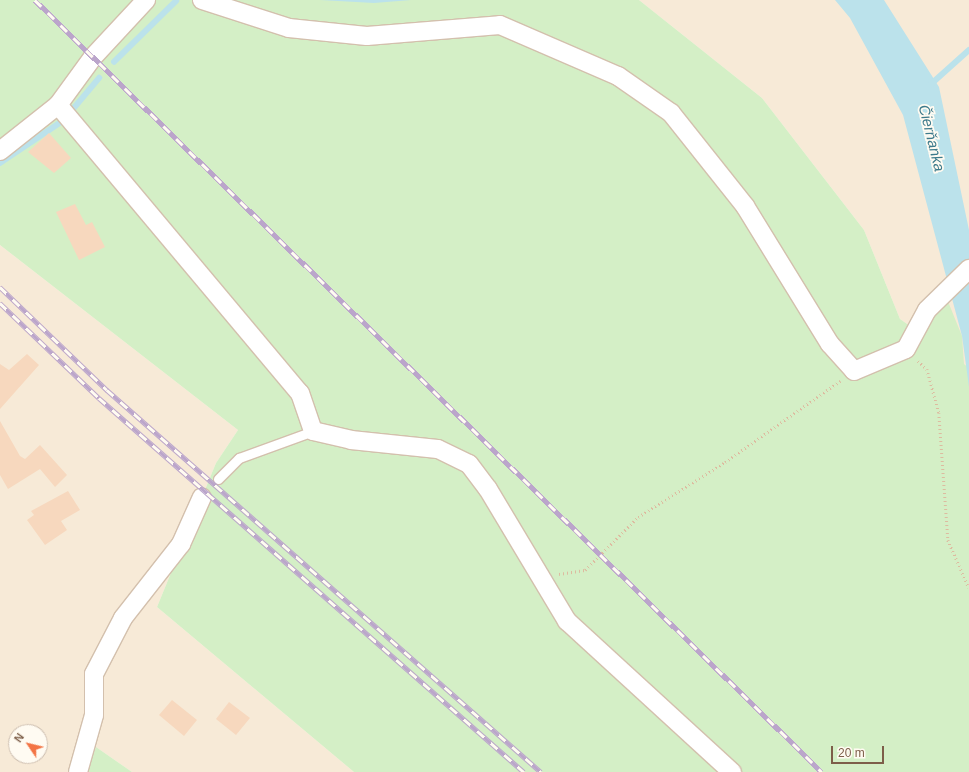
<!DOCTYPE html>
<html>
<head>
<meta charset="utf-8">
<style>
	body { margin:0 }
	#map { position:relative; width:969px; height:772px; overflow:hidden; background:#fef7ea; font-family:Arial,sans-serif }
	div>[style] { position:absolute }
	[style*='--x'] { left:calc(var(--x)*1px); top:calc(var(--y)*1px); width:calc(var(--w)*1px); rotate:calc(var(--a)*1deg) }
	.residential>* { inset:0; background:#f7ead7 }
	.green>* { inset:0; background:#d4efc6 }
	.water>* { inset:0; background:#bbe2eb }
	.stream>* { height:5.5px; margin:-2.75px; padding:0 2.75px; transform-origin:2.75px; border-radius:2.75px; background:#bbe2eb }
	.building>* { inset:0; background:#f7d8be }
	.path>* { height:2.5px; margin-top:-1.25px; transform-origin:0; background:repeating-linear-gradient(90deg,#ddbba0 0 1px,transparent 0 4px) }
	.roads { filter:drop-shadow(1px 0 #d3c0ad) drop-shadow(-1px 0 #d3c0ad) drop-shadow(0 1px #d3c0ad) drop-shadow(0 -1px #d3c0ad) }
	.lane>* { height:9px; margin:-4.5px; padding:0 4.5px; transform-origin:4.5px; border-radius:4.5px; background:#fff }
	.street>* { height:18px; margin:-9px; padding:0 9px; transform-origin:9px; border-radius:9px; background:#fff }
	.rail>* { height:4.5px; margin-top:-2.25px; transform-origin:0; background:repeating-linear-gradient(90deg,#fffbf2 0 9px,#bba5cb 0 18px); box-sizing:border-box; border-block:1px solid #bba5cb }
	span { translate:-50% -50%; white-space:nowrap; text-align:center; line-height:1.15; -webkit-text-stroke:3.5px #fffbf2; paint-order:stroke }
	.water-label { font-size:15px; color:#3d7a8b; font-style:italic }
	.north { position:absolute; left:8px; top:724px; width:40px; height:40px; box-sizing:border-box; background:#fffbf2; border:1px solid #cbbcae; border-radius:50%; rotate:305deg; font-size:11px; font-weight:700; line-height:16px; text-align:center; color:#7d5e49 }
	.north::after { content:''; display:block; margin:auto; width:14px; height:18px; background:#f37444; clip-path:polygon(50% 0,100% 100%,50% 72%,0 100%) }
	.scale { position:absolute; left:831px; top:746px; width:53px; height:18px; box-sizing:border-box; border:2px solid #7d5e49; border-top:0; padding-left:5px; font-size:12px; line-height:14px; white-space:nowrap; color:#7d5e49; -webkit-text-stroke:3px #fffbf2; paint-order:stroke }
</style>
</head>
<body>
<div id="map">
	<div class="residential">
		<i style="clip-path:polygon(639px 0,969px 0,969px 368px,900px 319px,864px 230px,762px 98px)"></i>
		<i style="clip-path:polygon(evenodd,0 245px,238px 430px,216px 463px,157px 607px,354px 772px,132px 772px,96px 747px,86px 772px,0 772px,0 245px,16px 732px,40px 732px,40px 756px,16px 756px,16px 732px)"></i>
	</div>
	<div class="green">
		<i style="clip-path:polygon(0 0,639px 0,762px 98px,864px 230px,900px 319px,920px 333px,947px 299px,962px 336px,964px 364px,969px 368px,969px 772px,354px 772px,157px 607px,216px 463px,238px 430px,0 245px)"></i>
		<i style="clip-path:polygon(96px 747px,132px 772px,86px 772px)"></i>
	</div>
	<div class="water">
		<i style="clip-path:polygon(320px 0,411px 0,374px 3px)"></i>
		<i style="clip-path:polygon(835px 0,884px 0,939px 87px,969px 230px,969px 387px,962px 336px,903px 115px,850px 18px)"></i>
	</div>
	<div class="stream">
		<i style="--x:114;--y:62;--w:87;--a:-44.5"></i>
		<i style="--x:930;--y:85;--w:52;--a:-41.9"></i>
		<i style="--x:74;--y:108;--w:39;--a:-50"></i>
		<i style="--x:0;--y:163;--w:70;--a:-33.9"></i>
	</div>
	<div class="building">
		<i style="clip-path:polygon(49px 133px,71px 158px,54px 173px,28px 152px)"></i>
		<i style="clip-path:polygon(75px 204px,86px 225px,92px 222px,105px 247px,79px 260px,56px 212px)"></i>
		<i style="clip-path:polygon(27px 354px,39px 365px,0 409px,0 364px,9px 370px)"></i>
		<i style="clip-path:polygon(0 421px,20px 456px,25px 459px,40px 445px,67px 475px,55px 487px,40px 469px,8px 489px,0 475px)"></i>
		<i style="clip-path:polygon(68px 491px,80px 510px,61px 521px,67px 530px,45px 545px,27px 520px,34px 515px,31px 511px)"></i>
		<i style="clip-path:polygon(172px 700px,197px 720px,184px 736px,159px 715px)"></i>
		<i style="clip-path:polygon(229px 702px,250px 718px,236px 735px,216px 719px)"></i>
	</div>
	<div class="path">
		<i style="--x:918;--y:361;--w:12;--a:42"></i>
		<i style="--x:927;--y:369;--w:46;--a:74.7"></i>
		<i style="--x:939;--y:413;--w:127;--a:85.9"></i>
		<i style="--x:948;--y:540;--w:52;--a:66.4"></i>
		<i style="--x:559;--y:574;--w:26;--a:-9"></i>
		<i style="--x:585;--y:570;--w:75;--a:-45"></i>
		<i style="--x:638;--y:517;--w:103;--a:-32.3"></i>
		<i style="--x:725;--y:462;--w:141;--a:-35.2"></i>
	</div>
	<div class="roads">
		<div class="lane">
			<i style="--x:218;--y:479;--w:30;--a:-45"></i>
			<i style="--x:239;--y:458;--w:79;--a:-20"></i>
		</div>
		<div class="street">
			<i style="--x:202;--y:0;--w:91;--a:17.8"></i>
			<i style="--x:289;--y:28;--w:78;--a:5.9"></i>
			<i style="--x:367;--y:36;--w:133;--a:-4.7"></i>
			<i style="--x:500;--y:25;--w:129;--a:23.4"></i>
			<i style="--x:618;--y:76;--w:65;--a:34.9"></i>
			<i style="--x:671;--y:113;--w:119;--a:51.5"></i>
			<i style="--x:745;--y:206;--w:162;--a:58.4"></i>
			<i style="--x:830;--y:344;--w:36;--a:48"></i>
			<i style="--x:854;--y:371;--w:56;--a:-22.9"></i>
			<i style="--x:906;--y:349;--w:44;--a:-61.7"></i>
			<i style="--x:927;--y:310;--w:59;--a:-44.3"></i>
			<i style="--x:58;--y:105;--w:376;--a:50"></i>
			<i style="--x:300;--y:393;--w:40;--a:71.1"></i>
			<i style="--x:313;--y:431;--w:39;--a:13"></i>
			<i style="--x:351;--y:440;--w:87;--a:5.9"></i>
			<i style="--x:438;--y:449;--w:34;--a:26"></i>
			<i style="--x:469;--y:464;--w:31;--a:53"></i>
			<i style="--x:488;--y:489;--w:154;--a:59.1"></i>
			<i style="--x:567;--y:621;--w:224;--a:42.5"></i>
			<i style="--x:0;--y:151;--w:74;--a:-38.4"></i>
			<i style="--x:58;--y:105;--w:59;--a:-53.9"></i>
			<i style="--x:93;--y:57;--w:78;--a:-47.1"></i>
			<i style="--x:78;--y:772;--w:59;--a:-74.3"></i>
			<i style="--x:94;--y:715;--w:41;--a:-90"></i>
			<i style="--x:94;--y:674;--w:63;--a:-62.6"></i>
			<i style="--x:123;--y:618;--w:94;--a:-51.9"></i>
			<i style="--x:181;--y:544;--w:51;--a:-65.9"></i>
		</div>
	</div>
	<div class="rail">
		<i style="--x:35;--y:0;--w:1102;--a:44.45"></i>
		<i style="--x:0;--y:287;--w:149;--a:43.9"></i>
		<i style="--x:107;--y:390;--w:578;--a:41.35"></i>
		<i style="--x:0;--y:303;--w:137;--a:43.8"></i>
		<i style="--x:99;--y:398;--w:566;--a:41.35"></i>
	</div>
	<div class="water-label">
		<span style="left:932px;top:138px;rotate:76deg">Čierňanka</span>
	</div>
	<div class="north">N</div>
	<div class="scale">20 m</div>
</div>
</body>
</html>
